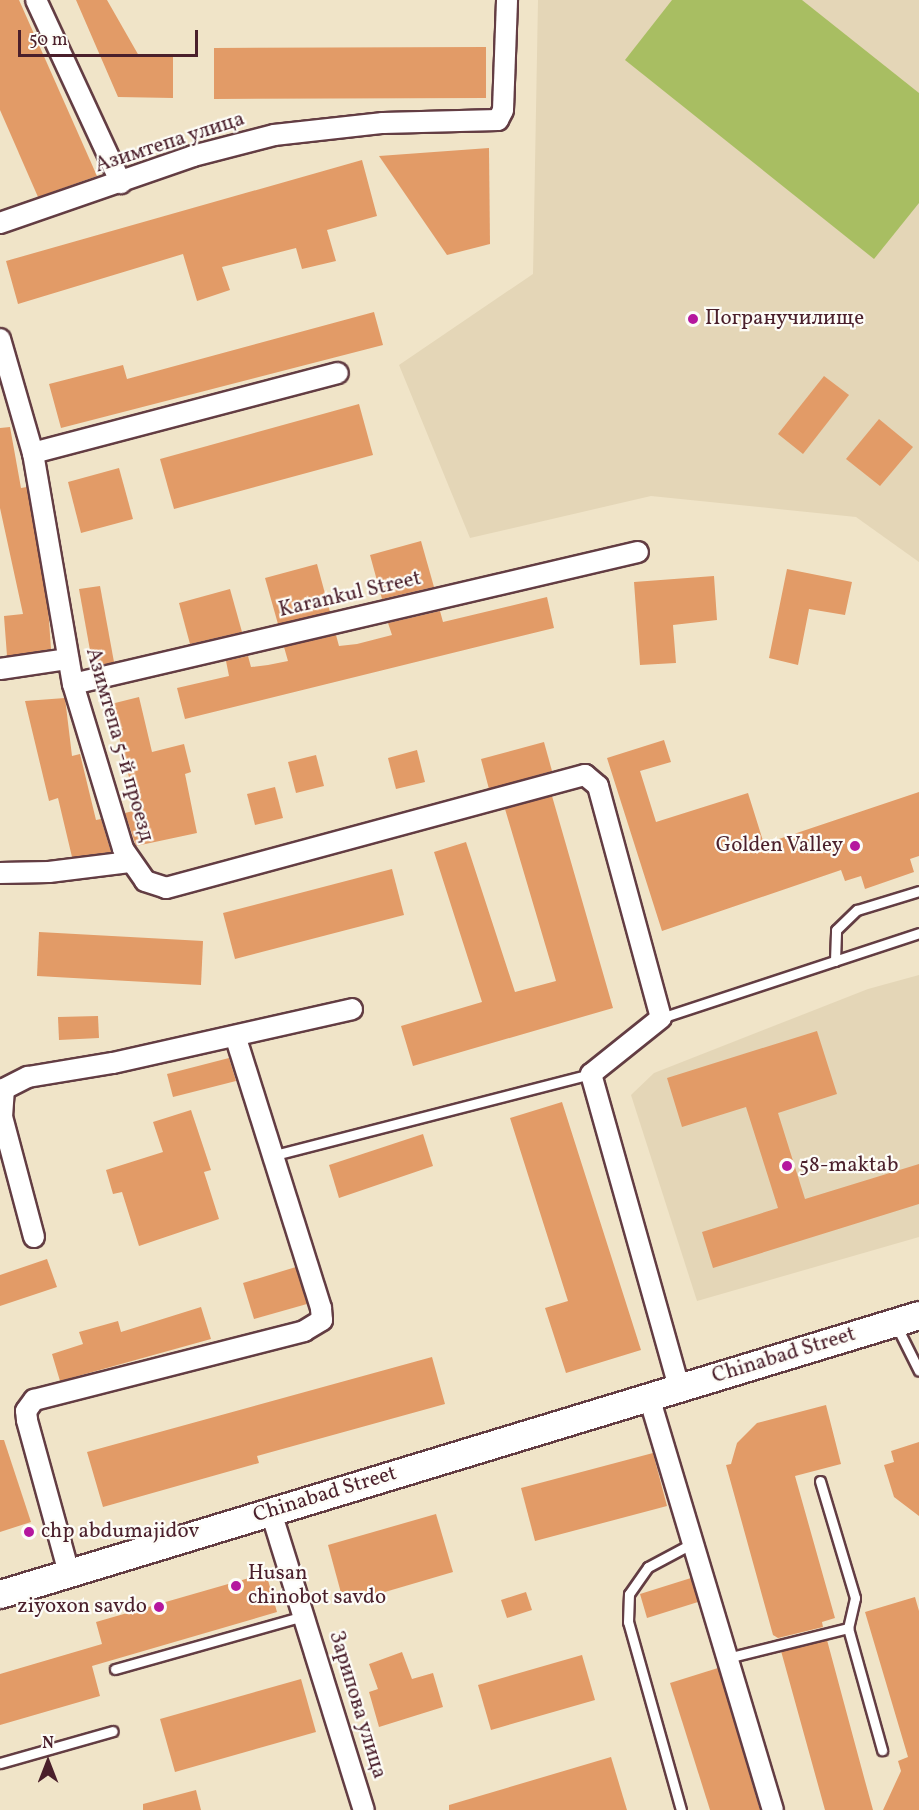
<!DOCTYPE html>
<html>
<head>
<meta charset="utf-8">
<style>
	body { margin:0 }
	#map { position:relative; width:919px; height:1810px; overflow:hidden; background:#f0e4c8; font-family:Vollkorn,serif }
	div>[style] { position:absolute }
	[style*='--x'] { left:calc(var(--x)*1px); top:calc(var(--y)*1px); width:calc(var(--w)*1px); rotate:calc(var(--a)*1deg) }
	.built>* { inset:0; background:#e4d6b7 }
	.green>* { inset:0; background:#a8be62 }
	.building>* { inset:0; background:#e29b67 }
	.roads { filter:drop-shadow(2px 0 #633d43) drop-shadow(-2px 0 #633d43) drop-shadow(0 2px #633d43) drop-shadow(0 -2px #633d43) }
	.service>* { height:9px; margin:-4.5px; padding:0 4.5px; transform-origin:4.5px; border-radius:4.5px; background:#fff }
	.minor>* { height:20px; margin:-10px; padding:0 10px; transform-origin:10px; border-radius:10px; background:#fff }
	.secondary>* { height:27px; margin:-13.5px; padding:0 13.5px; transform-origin:13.5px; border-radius:13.5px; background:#fff }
	.dots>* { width:16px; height:16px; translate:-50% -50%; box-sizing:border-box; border:3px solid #fdfcf7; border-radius:50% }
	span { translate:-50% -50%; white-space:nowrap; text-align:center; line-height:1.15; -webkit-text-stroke:4.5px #fdfcf7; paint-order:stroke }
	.street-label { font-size:21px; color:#4a1f2b }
	.poi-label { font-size:21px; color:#4a1f2b }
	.left { translate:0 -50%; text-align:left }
	.right { translate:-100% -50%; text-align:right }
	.north { position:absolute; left:18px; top:1732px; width:60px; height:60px; -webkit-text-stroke:4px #fdfcf7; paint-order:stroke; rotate:0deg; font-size:16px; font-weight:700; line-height:24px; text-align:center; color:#4a1f2b }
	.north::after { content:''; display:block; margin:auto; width:21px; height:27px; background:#4a1f2b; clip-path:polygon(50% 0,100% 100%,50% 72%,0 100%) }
	.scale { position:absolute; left:18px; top:30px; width:180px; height:27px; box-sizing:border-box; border:3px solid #4a1f2b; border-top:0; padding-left:8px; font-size:18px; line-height:21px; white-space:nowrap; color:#4a1f2b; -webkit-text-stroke:4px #fdfcf7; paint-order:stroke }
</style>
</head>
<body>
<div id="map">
	<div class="built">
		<i style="clip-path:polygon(538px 0,919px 0,919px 562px,856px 517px,651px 496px,470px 538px,399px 365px,533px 274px)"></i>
		<i style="clip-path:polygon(919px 975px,919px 1237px,697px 1301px,631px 1095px,654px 1073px,868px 989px)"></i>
	</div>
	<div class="green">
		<i style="clip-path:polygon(672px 0,802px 0,919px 93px,919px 203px,874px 259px,625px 60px)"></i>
	</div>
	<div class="building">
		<i style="clip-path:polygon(0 0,19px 0,97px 176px,38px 197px,0 110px)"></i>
		<i style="clip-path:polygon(76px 0,107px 0,139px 56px,173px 56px,173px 98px,118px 97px)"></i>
		<i style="clip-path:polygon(486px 47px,486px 98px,214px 99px,214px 48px)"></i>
		<i style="clip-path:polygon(489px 148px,490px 244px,447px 255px,379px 156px)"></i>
		<i style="clip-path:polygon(362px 160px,377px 216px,327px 230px,336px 261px,302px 269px,296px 248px,222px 267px,230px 290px,197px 301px,183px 254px,18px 304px,6px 261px)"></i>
		<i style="clip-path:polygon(374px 312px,383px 345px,61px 428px,49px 384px,123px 365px,127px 379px)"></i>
		<i style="clip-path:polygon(824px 376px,849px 395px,803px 454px,778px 434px)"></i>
		<i style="clip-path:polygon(359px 404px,373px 455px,174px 509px,160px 459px)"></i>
		<i style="clip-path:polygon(879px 419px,913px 447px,880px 486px,846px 459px)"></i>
		<i style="clip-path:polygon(10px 427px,21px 488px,27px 487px,48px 607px,51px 649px,7px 656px,4px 616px,23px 614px,0 508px,0 428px)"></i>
		<i style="clip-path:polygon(119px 468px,133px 519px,81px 533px,68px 482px)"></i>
		<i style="clip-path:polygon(421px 541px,434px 587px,382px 599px,370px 555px)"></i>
		<i style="clip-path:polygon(317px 564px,330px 612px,278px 624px,265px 578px)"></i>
		<i style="clip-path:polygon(787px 569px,852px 582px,845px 615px,809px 609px,798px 665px,769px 658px)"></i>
		<i style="clip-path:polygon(714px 576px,717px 620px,673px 625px,676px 663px,640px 665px,634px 582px)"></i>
		<i style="clip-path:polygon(100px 586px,114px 662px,93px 667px,79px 589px)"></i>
		<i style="clip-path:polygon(230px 589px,242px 632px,190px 644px,179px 603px)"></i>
		<i style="clip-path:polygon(547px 597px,554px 628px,185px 719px,177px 688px,229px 676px,226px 661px,248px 656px,251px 667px,268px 665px,288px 661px,284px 647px,336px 635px,339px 646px,357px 644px,392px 635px,388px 623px,440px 611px,443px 622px)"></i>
		<i style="clip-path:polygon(139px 697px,152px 752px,184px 744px,191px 772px,185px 774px,197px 833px,136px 846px,125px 813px,137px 810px,111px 704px)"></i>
		<i style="clip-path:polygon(65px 698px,72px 756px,80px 754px,96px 820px,101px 819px,111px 852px,72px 857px,58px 798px,49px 801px,25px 701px)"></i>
		<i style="clip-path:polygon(664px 740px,671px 762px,640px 771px,656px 822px,748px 793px,764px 844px,919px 792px,919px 856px,910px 859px,914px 872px,865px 889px,861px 876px,845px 881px,841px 870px,662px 931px,607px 758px)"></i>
		<i style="clip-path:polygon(544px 742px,552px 771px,489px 789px,481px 759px)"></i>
		<i style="clip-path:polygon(417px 750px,425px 782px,396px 789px,388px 758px)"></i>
		<i style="clip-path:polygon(316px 755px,324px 786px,296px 793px,288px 762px)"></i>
		<i style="clip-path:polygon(275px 787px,283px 818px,255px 825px,247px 794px)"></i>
		<i style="clip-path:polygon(552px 796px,613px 1008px,413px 1066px,401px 1026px,482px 1002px,434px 852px,466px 842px,515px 992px,556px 981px,505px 809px)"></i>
		<i style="clip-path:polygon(392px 869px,404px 915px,235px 959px,223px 913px)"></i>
		<i style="clip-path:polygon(39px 932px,203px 941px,201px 985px,37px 976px)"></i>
		<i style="clip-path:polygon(98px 1016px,99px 1038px,59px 1040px,58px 1017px)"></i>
		<i style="clip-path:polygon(817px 1031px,837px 1094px,778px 1113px,805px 1199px,919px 1164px,919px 1204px,713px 1268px,702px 1232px,778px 1208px,746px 1107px,682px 1127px,667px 1078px)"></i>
		<i style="clip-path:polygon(229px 1058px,236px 1081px,173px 1097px,167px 1074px)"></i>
		<i style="clip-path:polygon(562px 1102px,641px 1350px,566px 1373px,545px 1308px,568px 1301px,510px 1118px)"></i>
		<i style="clip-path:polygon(191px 1110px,211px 1170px,204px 1172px,219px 1219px,139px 1246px,122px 1192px,113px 1194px,106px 1170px,163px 1152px,153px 1122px)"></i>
		<i style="clip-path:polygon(423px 1134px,433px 1166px,339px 1198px,329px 1165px)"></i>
		<i style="clip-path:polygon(47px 1259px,57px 1287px,0 1306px,0 1275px)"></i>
		<i style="clip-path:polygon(296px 1267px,307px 1304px,254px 1319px,243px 1283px)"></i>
		<i style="clip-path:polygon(201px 1307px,211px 1339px,60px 1381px,52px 1354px,83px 1344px,79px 1332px,118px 1321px,121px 1332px)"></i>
		<i style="clip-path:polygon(432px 1357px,445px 1404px,257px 1456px,259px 1463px,103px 1507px,87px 1452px)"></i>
		<i style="clip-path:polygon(826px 1405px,841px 1464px,795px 1476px,835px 1618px,822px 1622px,823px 1627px,778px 1638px,773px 1635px,726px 1465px,731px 1464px,737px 1443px,757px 1423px)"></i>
		<i style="clip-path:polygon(0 1440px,4px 1440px,31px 1522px,0 1532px)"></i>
		<i style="clip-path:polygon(919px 1442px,919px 1516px,894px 1497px,884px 1465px,894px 1462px,891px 1451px)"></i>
		<i style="clip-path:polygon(653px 1453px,667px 1506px,535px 1541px,521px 1488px)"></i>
		<i style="clip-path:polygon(436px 1514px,453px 1572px,344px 1604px,328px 1545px)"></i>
		<i style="clip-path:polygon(266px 1573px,277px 1612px,92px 1666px,100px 1696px,0 1725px,0 1674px,102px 1644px,96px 1622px)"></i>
		<i style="clip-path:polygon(691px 1578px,698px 1602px,647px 1618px,640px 1594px)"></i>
		<i style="clip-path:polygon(526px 1592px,532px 1610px,507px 1618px,501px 1600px)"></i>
		<i style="clip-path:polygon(915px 1597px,919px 1611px,919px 1810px,883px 1810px,901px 1771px,898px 1761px,908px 1757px,865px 1612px)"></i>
		<i style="clip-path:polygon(827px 1640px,865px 1781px,873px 1810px,825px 1810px,781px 1651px)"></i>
		<i style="clip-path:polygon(402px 1652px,412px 1679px,433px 1673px,443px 1707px,379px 1727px,369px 1692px,378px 1689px,369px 1664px)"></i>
		<i style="clip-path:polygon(582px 1655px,595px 1700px,491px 1730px,478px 1685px)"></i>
		<i style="clip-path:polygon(718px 1668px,760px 1810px,710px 1810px,670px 1683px)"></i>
		<i style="clip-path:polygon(301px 1679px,316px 1732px,175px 1772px,160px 1719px)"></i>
		<i style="clip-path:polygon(611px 1757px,627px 1810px,449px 1810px,449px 1805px)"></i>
		<i style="clip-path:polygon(196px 1790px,201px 1810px,143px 1810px,143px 1804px)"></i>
	</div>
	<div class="roads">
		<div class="service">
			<i style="--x:835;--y:961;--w:31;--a:-88"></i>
			<i style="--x:836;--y:930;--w:29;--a:-44"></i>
			<i style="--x:857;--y:910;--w:65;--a:-17"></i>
			<i style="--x:661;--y:1018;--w:272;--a:-18.2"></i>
			<i style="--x:271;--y:1156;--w:330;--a:-14.4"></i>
			<i style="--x:896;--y:1325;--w:51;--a:63.4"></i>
			<i style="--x:820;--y:1481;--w:122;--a:73.3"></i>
			<i style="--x:855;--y:1598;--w:31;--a:103"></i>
			<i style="--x:727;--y:1658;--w:125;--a:-13.9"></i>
			<i style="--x:848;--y:1628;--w:127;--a:74.4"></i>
			<i style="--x:115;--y:1669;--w:196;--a:-15.7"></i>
			<i style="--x:0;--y:1763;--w:117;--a:-15.8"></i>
			<i style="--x:681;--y:1810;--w:195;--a:-105.7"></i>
			<i style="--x:628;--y:1622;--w:28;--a:-88"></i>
			<i style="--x:629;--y:1594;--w:33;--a:-55"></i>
			<i style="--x:648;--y:1567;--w:51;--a:-28.1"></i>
		</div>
		<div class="minor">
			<i style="--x:36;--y:0;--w:202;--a:65.1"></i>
			<i style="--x:0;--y:223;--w:204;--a:-19.1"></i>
			<i style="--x:193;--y:156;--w:84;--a:-14.5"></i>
			<i style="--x:274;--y:135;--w:110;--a:-6.3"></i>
			<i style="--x:383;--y:123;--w:115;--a:-1.5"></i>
			<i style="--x:498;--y:120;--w:11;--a:-63"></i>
			<i style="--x:503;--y:110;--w:110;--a:-87.9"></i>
			<i style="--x:0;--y:339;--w:119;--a:73.9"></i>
			<i style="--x:33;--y:453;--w:234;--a:80.2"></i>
			<i style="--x:73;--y:684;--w:172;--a:73.1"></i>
			<i style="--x:123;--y:849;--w:39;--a:55"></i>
			<i style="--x:145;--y:881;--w:22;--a:18"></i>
			<i style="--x:166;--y:888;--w:434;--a:-15.1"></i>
			<i style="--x:585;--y:775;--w:17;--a:40"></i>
			<i style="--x:598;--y:786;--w:240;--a:74.8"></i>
			<i style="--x:661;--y:1018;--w:90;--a:141.3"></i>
			<i style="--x:591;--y:1074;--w:326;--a:74.3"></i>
			<i style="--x:33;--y:453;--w:315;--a:-14.7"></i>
			<i style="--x:0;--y:669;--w:69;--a:-8.4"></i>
			<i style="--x:73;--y:684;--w:580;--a:-13.15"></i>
			<i style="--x:0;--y:873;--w:49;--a:-1.2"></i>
			<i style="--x:49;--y:872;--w:81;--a:-7.1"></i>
			<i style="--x:34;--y:1237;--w:124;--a:-104.9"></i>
			<i style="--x:2;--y:1117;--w:28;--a:-86"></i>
			<i style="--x:4;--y:1089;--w:27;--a:-27"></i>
			<i style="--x:28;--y:1077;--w:86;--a:-9.4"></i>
			<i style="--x:113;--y:1063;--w:245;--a:-12.7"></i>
			<i style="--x:649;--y:1397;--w:431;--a:73.3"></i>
			<i style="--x:271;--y:1512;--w:312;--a:72.7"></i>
			<i style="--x:69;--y:1573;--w:159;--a:-105.4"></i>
			<i style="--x:27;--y:1420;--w:9;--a:-96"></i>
			<i style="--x:26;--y:1411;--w:14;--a:-54"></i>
			<i style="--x:34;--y:1400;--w:279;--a:-14.3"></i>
			<i style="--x:304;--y:1331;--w:21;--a:-31"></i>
			<i style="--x:322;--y:1320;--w:12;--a:-95"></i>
			<i style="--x:321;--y:1308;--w:285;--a:-107.5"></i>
		</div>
		<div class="secondary">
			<i style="--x:0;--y:1594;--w:960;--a:-16.89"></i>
		</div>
	</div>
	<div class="dots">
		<i style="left:693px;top:319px;background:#b5179e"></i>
		<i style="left:855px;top:846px;background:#b5179e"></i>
		<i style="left:787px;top:1166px;background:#b5179e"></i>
		<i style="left:29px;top:1532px;background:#b5179e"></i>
		<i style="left:236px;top:1586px;background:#b5179e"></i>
		<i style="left:159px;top:1607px;background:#b5179e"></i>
	</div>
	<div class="street-label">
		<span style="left:170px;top:143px;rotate:-18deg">Азимтепа улица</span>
		<span style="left:350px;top:595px;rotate:-13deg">Karankul Street</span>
		<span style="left:119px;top:745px;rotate:74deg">Азимтепа 5-й проезд</span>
		<span style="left:784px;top:1356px;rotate:-17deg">Chinabad Street</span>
		<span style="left:325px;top:1495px;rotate:-17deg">Chinabad Street</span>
		<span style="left:357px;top:1705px;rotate:73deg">Зарипова улица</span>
	</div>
	<div class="poi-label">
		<span class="left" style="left:705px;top:319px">Погранучилище</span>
		<span class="right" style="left:843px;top:846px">Golden Valley</span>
		<span class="left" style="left:799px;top:1166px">58-maktab</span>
		<span class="left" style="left:41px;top:1532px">chp abdumajidov</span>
		<span class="left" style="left:248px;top:1586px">Husan<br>chinobot savdo</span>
		<span class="right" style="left:147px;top:1607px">ziyoxon savdo</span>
	</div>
	<div class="north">N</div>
	<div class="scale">50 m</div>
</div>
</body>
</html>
